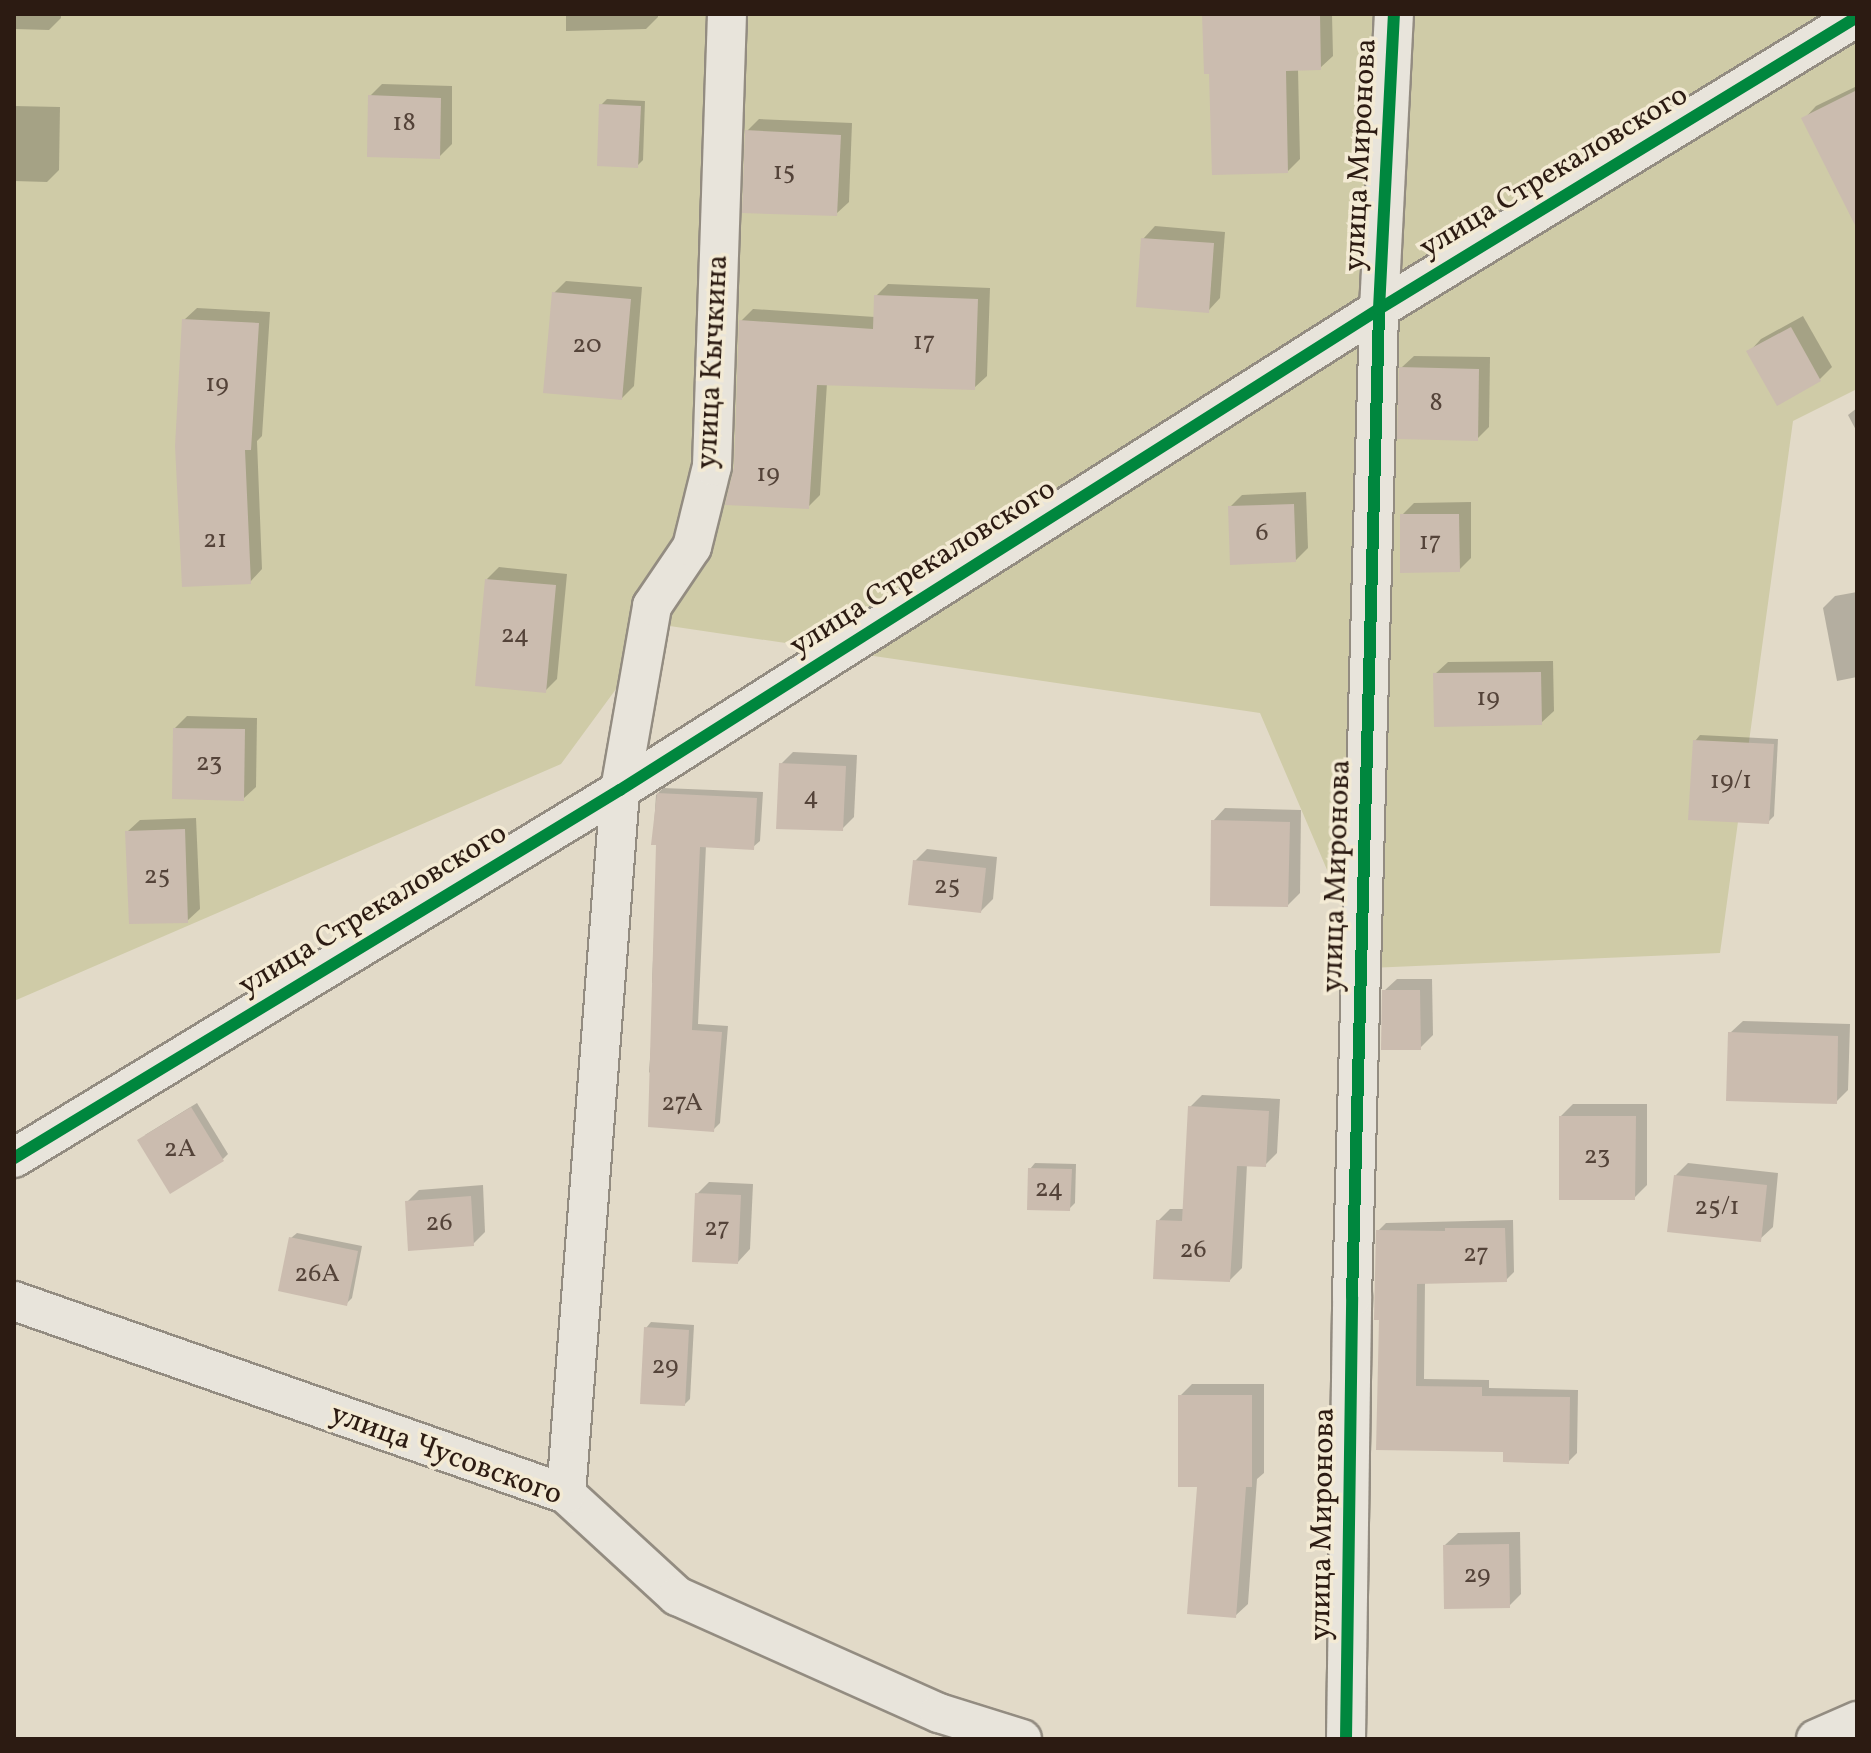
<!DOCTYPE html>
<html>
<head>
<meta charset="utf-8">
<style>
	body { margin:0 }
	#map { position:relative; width:1871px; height:1753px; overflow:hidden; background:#e2dac8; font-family:Vollkorn,serif }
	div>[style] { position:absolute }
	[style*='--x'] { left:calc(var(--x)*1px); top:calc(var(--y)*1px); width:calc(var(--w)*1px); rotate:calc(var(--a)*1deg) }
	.green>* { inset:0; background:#cfcba7 }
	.shadow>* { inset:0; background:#0003 }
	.building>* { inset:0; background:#cbbcaf }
	.roads { filter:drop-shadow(2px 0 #938c81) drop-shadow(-2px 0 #938c81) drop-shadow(0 2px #938c81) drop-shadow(0 -2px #938c81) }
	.minor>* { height:38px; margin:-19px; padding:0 19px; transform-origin:19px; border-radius:19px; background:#e8e4db }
	.cycleway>* { height:12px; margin:-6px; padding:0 6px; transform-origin:6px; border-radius:6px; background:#00873e }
	span { translate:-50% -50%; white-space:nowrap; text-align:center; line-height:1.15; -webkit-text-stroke:7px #f3ead4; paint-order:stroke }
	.number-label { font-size:26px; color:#544339 }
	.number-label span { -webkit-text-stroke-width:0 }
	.street-label { font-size:30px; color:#2c1b12 }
	.frame { position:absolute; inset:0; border:16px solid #2c1b12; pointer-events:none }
</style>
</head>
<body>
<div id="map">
	<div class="green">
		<i style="clip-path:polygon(14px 14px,1857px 14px,1857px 389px,1793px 421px,1720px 953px,1369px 968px,1260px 713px,663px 625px,561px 764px,14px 1001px)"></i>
	</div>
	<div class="shadow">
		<i style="clip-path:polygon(14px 14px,61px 14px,61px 18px,49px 30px,14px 29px)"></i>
		<i style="clip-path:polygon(566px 14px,658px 14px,658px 17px,646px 29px,566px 31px)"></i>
		<i style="clip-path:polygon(1204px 14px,1332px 14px,1333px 56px,1320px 68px,1298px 69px,1300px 159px,1288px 171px,1211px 72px)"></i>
		<i style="clip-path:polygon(382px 84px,452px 86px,452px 144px,439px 157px,370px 96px)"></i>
		<i style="clip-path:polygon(1857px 86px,1857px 220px,1804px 119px,1816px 106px)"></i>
		<i style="clip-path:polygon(607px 99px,645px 101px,643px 160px,637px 166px,601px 105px)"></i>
		<i style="clip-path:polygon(14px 106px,60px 107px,59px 170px,47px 182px,14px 181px)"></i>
		<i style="clip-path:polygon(759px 119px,852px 123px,849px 202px,836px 214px,747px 131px)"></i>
		<i style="clip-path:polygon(1155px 226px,1225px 232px,1220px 298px,1208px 311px,1143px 239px)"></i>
		<i style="clip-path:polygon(566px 281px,642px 287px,634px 386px,622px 398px,554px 293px)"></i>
		<i style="clip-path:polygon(888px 284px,990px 288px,987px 376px,974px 388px,827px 383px,820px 495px,808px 507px,741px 321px,753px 309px,875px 317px,876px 296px)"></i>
		<i style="clip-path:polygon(197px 308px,270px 312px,262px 436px,257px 441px,262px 569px,250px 582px,184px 320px)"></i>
		<i style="clip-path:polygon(1803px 316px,1832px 367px,1820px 379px,1778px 403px,1749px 352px,1761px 339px)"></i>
		<i style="clip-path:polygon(1414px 356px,1490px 357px,1489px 427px,1477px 439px,1401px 368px)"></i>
		<i style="clip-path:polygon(1857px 408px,1857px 432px,1848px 415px)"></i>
		<i style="clip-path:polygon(1306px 492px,1308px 548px,1296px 560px,1230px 507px,1242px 495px)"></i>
		<i style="clip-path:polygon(1471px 502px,1471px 558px,1459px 570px,1402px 515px,1414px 503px)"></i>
		<i style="clip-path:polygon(499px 567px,567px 574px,557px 679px,545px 691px,487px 579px)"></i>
		<i style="clip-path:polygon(1857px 592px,1857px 677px,1837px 681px,1823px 608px,1835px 596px)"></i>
		<i style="clip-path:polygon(1553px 661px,1554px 711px,1541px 723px,1435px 674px,1448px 662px)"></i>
		<i style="clip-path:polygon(187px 716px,257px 718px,256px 787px,243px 799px,175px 728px)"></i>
		<i style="clip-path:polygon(1700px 735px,1778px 739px,1774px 816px,1768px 822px,1695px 741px)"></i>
		<i style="clip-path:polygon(793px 752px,857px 755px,854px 817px,842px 829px,781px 764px)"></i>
		<i style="clip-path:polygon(663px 788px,763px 792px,760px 841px,753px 847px,706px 845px,698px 1024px,728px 1026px,720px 1123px,713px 1130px,649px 1072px,656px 983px,652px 983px,658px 843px,653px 843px,656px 795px)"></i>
		<i style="clip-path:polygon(1225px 808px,1301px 810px,1300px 893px,1288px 905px,1213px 821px)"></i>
		<i style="clip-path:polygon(196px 818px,200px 909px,187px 921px,127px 832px,140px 820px)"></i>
		<i style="clip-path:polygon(927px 849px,997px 857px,993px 899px,981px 911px,915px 861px)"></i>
		<i style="clip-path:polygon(1397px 979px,1432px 979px,1433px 1035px,1420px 1048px,1384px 991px)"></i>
		<i style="clip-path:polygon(1743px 1021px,1850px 1024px,1848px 1090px,1836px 1102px,1730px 1033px)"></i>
		<i style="clip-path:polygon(1202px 1095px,1280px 1099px,1277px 1153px,1265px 1165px,1247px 1164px,1242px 1268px,1230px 1280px,1158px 1221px,1170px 1209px,1184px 1209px,1190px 1107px)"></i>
		<i style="clip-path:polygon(197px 1103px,228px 1154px,223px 1159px,145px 1135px)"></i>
		<i style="clip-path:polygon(1573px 1104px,1647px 1104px,1647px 1185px,1634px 1198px,1561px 1116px)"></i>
		<i style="clip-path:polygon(1035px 1163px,1076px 1164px,1075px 1203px,1069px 1209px,1030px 1169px)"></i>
		<i style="clip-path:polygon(1688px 1163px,1778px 1173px,1773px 1227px,1760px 1239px,1675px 1176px)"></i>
		<i style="clip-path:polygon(709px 1182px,753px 1184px,750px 1249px,738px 1262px,697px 1194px)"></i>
		<i style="clip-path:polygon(483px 1185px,485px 1232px,473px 1244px,407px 1202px,419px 1190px)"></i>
		<i style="clip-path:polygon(1513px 1220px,1514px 1272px,1506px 1280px,1425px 1282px,1424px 1379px,1489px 1380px,1489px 1388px,1578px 1390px,1577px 1453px,1568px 1462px,1505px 1450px,1378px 1448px,1381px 1318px,1378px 1231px,1386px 1223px)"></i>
		<i style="clip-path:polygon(297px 1233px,362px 1246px,352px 1298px,346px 1304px,291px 1238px)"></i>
		<i style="clip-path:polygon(651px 1322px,694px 1325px,690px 1399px,685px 1404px,646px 1328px)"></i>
		<i style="clip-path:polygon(1192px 1384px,1264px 1384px,1264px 1473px,1257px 1479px,1248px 1604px,1235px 1616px,1199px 1485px,1180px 1396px)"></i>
		<i style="clip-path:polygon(1520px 1532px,1521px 1594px,1509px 1606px,1445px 1545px,1458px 1533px)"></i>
	</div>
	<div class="building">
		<i style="clip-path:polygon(1202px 14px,1320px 14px,1321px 70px,1286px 71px,1288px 173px,1212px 175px,1209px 74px,1204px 74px)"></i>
		<i style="clip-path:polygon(1857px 90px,1857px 229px,1801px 118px)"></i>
		<i style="clip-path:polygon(368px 95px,441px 98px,440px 159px,367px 157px)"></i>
		<i style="clip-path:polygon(599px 104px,641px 106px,638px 168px,597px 166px)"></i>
		<i style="clip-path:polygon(745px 130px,841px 135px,837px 216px,742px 213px)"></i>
		<i style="clip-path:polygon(1141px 238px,1214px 243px,1209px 313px,1136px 307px)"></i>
		<i style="clip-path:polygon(552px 292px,631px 299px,622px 400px,543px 393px)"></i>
		<i style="clip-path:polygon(874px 295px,978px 299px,975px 390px,817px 385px,809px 509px,725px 505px,734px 467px,739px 320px,873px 329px)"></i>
		<i style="clip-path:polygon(182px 319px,259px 323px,251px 450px,245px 450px,251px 584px,182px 587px,175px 446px)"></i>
		<i style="clip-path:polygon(1791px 327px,1821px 381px,1777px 406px,1746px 351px)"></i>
		<i style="clip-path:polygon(1399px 367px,1479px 369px,1478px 441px,1397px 439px)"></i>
		<i style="clip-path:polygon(1294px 504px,1296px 562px,1230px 565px,1228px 506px)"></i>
		<i style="clip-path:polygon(1400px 514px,1459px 514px,1460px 572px,1400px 573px)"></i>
		<i style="clip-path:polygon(485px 579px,556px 585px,546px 693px,475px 686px)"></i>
		<i style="clip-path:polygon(1541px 672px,1542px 725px,1434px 727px,1433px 673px)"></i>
		<i style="clip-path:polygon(173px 728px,245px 729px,244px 801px,172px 799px)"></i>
		<i style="clip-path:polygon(1693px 740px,1774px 744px,1769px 824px,1688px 820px)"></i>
		<i style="clip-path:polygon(779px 763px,846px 766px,843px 831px,776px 829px)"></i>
		<i style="clip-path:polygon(657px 793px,757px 798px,754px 850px,700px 847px,692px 1030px,722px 1032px,714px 1132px,648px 1127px,656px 845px,651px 845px)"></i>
		<i style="clip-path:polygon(1211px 820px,1290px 822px,1288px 907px,1210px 906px)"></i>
		<i style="clip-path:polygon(185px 829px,188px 923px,129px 924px,125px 831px)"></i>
		<i style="clip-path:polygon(913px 860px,986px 868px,981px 913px,908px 905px)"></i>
		<i style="clip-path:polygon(1382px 990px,1420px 990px,1421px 1050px,1381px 1050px)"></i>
		<i style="clip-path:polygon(1728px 1032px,1838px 1036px,1837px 1104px,1726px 1101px)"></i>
		<i style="clip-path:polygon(1188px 1106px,1269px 1111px,1266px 1167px,1237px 1166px,1230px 1282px,1153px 1279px,1156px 1220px,1182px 1221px)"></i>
		<i style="clip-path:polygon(191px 1107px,224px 1161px,170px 1194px,137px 1140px)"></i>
		<i style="clip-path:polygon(1559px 1116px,1636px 1116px,1635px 1200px,1559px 1200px)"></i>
		<i style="clip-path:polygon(1028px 1168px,1072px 1169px,1070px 1211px,1027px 1210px)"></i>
		<i style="clip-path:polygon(1674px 1175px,1767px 1185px,1761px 1242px,1667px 1232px)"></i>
		<i style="clip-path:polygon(695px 1193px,741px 1195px,738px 1264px,692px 1262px)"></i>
		<i style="clip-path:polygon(471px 1196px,474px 1246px,408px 1251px,405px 1201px)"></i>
		<i style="clip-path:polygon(1445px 1228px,1505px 1228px,1507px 1282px,1417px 1284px,1416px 1386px,1482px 1387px,1482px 1396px,1570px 1397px,1569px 1464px,1503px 1462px,1503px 1452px,1376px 1450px,1379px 1320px,1374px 1320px,1376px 1230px,1445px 1231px)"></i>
		<i style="clip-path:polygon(289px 1237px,358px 1251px,347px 1306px,278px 1291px)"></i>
		<i style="clip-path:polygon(644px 1327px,689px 1330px,685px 1406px,640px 1404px)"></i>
		<i style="clip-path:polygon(1178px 1395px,1252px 1395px,1252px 1487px,1246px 1487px,1236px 1618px,1187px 1614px,1197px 1487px,1178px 1487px)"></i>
		<i style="clip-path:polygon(1509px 1544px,1510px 1608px,1444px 1609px,1443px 1545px)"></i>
	</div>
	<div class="roads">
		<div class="minor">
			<i style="--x:14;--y:1158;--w:709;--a:-31.27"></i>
			<i style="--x:620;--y:790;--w:899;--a:-32.36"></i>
			<i style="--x:1379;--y:309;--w:560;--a:-31.42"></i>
			<i style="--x:14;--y:1301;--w:585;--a:19.27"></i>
			<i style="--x:566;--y:1494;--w:151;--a:42.6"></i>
			<i style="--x:677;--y:1596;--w:287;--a:24.1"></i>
			<i style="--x:939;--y:1713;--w:87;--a:17.4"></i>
			<i style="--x:566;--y:1494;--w:706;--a:-85.61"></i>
			<i style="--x:620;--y:790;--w:187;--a:-80.1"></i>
			<i style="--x:652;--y:606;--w:71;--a:-55.9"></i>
			<i style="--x:692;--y:547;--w:83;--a:-76.1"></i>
			<i style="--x:712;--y:466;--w:452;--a:-88.1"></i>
			<i style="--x:1346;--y:1739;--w:442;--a:-89.2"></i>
			<i style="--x:1352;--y:1297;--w:988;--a:-88.43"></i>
			<i style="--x:1379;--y:309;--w:295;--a:-87.1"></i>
			<i style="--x:1816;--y:1739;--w:45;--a:-23.7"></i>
		</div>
	</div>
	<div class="cycleway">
		<i style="--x:14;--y:1158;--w:709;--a:-31.27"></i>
		<i style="--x:620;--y:790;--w:899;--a:-32.36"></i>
		<i style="--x:1379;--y:309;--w:560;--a:-31.42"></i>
		<i style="--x:1346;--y:1739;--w:442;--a:-89.2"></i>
		<i style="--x:1352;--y:1297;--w:988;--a:-88.43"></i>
		<i style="--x:1379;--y:309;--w:295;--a:-87.1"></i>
	</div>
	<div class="number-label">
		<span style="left:404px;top:124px">18</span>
		<span style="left:784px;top:173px">15</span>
		<span style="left:924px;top:343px">17</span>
		<span style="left:587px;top:346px">20</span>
		<span style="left:217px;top:385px">19</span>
		<span style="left:1436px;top:404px">8</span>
		<span style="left:768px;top:475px">19</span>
		<span style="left:1262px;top:534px">6</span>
		<span style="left:215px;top:541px">21</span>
		<span style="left:1430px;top:543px">17</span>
		<span style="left:515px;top:636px">24</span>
		<span style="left:1488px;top:699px">19</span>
		<span style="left:209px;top:764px">23</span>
		<span style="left:1731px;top:782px">19/1</span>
		<span style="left:811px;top:798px">4</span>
		<span style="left:157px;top:877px">25</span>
		<span style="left:947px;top:887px">25</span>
		<span style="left:682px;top:1104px">27А</span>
		<span style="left:180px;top:1150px">2А</span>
		<span style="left:1597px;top:1157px">23</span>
		<span style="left:1049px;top:1190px">24</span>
		<span style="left:1717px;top:1208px">25/1</span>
		<span style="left:439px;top:1224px">26</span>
		<span style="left:717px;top:1229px">27</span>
		<span style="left:1193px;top:1251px">26</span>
		<span style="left:1476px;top:1255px">27</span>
		<span style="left:317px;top:1275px">26А</span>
		<span style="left:665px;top:1367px">29</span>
		<span style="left:1477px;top:1576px">29</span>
	</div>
	<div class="street-label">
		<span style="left:1361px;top:155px;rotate:-87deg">улица Миронова</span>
		<span style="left:1554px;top:172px;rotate:-31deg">улица Стрекаловского</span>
		<span style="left:713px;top:362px;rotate:-87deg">улица Кычкина</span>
		<span style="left:923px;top:568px;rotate:-32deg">улица Стрекаловского</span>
		<span style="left:1337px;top:876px;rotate:-88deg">улица Миронова</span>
		<span style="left:373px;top:910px;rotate:-31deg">улица Стрекаловского</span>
		<span style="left:446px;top:1455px;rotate:20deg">улица Чусовского</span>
		<span style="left:1323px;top:1524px;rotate:-89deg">улица Миронова</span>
	</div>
	<div class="frame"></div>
</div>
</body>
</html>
